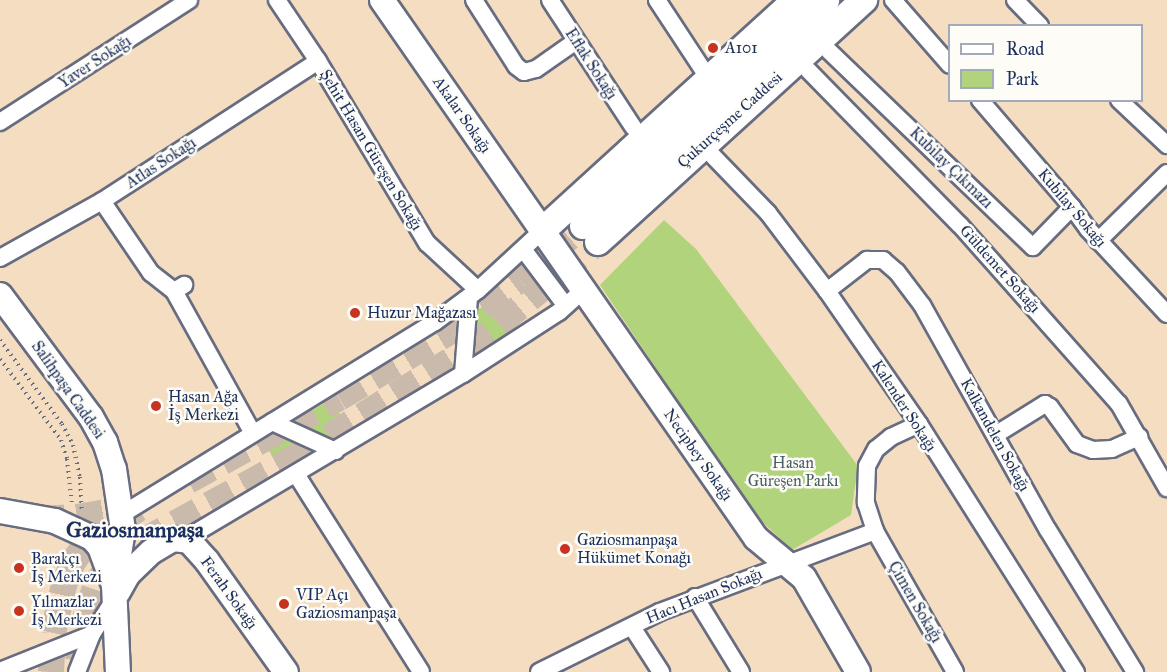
<!DOCTYPE html>
<html>
<head>
<meta charset="utf-8">
<style>
	body { margin:0 }
	#map { position:relative; width:1167px; height:672px; overflow:hidden; background:#f4ddc0; font-family:"IM FELL Great Primer",serif }
	div>[style] { position:absolute }
	[style*='--x'] { left:calc(var(--x)*1px); top:calc(var(--y)*1px); width:calc(var(--w)*1px); rotate:calc(var(--a)*1deg) }
	.green>* { inset:0; background:#b1d37b }
	.primary-tunnel>* { height:26px; margin-top:-13px; transform-origin:0; background:repeating-linear-gradient(90deg,#c9baac 0 26px,transparent 0 39px) }
	.path>* { height:4px; margin-top:-2px; transform-origin:0; background:repeating-linear-gradient(90deg,#676c80 0 1.5px,transparent 0 6px) }
	.roads { filter:drop-shadow(2px 0 #676c80) drop-shadow(-2px 0 #676c80) drop-shadow(0 2px #676c80) drop-shadow(0 -2px #676c80) }
	.street>* { height:16px; margin:-8px; padding:0 8px; transform-origin:8px; border-radius:8px; background:#fff }
	.secondary>* { height:24px; margin:-12px; padding:0 12px; transform-origin:12px; border-radius:12px; background:#fff }
	.primary>* { height:26px; margin:-13px; padding:0 13px; transform-origin:13px; border-radius:13px; background:#fff }
	.dots>* { width:16px; height:16px; translate:-50% -50%; box-sizing:border-box; border:3px solid #fdfcf7; border-radius:50% }
	span { translate:-50% -50%; white-space:nowrap; text-align:center; line-height:1.15; -webkit-text-stroke:5px #fdfcf7; paint-order:stroke }
	.poi-label { font-size:16px; color:#1b2f5e }
	.left { translate:0 -50%; text-align:left }
	.street-label { font-size:16px; color:#1b2f5e }
	.park-label { font-size:16px; color:#486067 }
	.district-label { font-size:22px; color:#1b2f5e; font-weight:700 }
	.legend { position:absolute; left:948px; top:24px; width:195px; height:78px; box-sizing:border-box; background:#fdfcf7; border:2px solid #a3aaba; margin:0; padding:8px 10px; list-style:none; font-size:18px; color:#1b2f5e }
	.legend li { display:flex; align-items:center; gap:12px; height:30px }
	.legend b { width:30px; border:2px solid #a3aaba }
</style>
</head>
<body>
<div id="map">
	<div class="green">
		<i style="clip-path:polygon(664px 220px,696px 249px,858px 466px,851px 515px,792px 550px,755px 515px,600px 285px)"></i>
		<i style="clip-path:polygon(493px 301px,512px 333px,473px 355px,477px 310px)"></i>
		<i style="clip-path:polygon(331px 399px,350px 431px,334px 440px,293px 422px)"></i>
		<i style="clip-path:polygon(279px 433px,319px 450px,282px 472px,263px 441px)"></i>
	</div>
	<div class="primary-tunnel">
		<i style="--x:188;--y:481;--w:172;--a:-28.8"></i>
		<i style="--x:339;--y:398;--w:131;--a:-30.9"></i>
		<i style="--x:451;--y:331;--w:86;--a:-36.5"></i>
		<i style="--x:520;--y:280;--w:83;--a:-40.6"></i>
		<i style="--x:39;--y:519;--w:38;--a:-3"></i>
		<i style="--x:77;--y:517;--w:55;--a:-9.5"></i>
		<i style="--x:78;--y:661;--w:48;--a:-80.3"></i>
		<i style="--x:86;--y:614;--w:34;--a:-71"></i>
		<i style="--x:97;--y:582;--w:24;--a:-52"></i>
		<i style="--x:112;--y:563;--w:36;--a:-36"></i>
		<i style="--x:141;--y:542;--w:177;--a:-28.7"></i>
		<i style="--x:296;--y:457;--w:204;--a:-32"></i>
		<i style="--x:469;--y:349;--w:168;--a:-39.7"></i>
		<i style="--x:51;--y:672;--w:39;--a:-87"></i>
		<i style="--x:53;--y:633;--w:49;--a:-77.1"></i>
		<i style="--x:64;--y:585;--w:25;--a:-69"></i>
		<i style="--x:73;--y:562;--w:22;--a:-54"></i>
		<i style="--x:86;--y:544;--w:63;--a:-33.9"></i>
	</div>
	<div class="path">
		<i style="--x:0;--y:340;--w:104;--a:53.6"></i>
		<i style="--x:62;--y:424;--w:24;--a:62"></i>
		<i style="--x:73;--y:445;--w:33;--a:78"></i>
		<i style="--x:80;--y:477;--w:33;--a:87"></i>
		<i style="--x:0;--y:359;--w:101;--a:53"></i>
		<i style="--x:61;--y:440;--w:20;--a:72"></i>
		<i style="--x:67;--y:459;--w:45;--a:83.7"></i>
	</div>
	<div class="roads">
		<div class="street">
			<i style="--x:277;--y:0;--w:73;--a:56.1"></i>
			<i style="--x:318;--y:61;--w:212;--a:59.1"></i>
			<i style="--x:427;--y:243;--w:69;--a:42.7"></i>
			<i style="--x:474;--y:0;--w:78;--a:57.5"></i>
			<i style="--x:516;--y:66;--w:10;--a:37"></i>
			<i style="--x:524;--y:72;--w:12;--a:-14"></i>
			<i style="--x:536;--y:69;--w:49;--a:-35"></i>
			<i style="--x:550;--y:0;--w:152;--a:56.8"></i>
			<i style="--x:657;--y:0;--w:84;--a:56.7"></i>
			<i style="--x:893;--y:0;--w:86;--a:48.8"></i>
			<i style="--x:1015;--y:0;--w:36;--a:46"></i>
			<i style="--x:829;--y:51;--w:283;--a:43.9"></i>
			<i style="--x:1033;--y:247;--w:56;--a:-45.7"></i>
			<i style="--x:808;--y:70;--w:217;--a:45.6"></i>
			<i style="--x:960;--y:225;--w:239;--a:48.4"></i>
			<i style="--x:1119;--y:404;--w:97;--a:60.3"></i>
			<i style="--x:980;--y:100;--w:141;--a:49.3"></i>
			<i style="--x:1072;--y:207;--w:27;--a:54"></i>
			<i style="--x:1088;--y:229;--w:116;--a:47.1"></i>
			<i style="--x:1119;--y:100;--w:66;--a:43.2"></i>
			<i style="--x:0;--y:122;--w:225;--a:-32.8"></i>
			<i style="--x:712;--y:155;--w:81;--a:46"></i>
			<i style="--x:768;--y:213;--w:98;--a:52.9"></i>
			<i style="--x:827;--y:291;--w:162;--a:55.3"></i>
			<i style="--x:919;--y:424;--w:294;--a:57.7"></i>
			<i style="--x:102;--y:201;--w:87;--a:55.8"></i>
			<i style="--x:151;--y:273;--w:29;--a:38"></i>
			<i style="--x:174;--y:291;--w:12;--a:-31"></i>
			<i style="--x:1098;--y:241;--w:97;--a:-44.6"></i>
			<i style="--x:523;--y:249;--w:71;--a:53"></i>
			<i style="--x:0;--y:258;--w:117;--a:-29.2"></i>
			<i style="--x:102;--y:201;--w:257;--a:-32.9"></i>
			<i style="--x:174;--y:291;--w:161;--a:61"></i>
			<i style="--x:827;--y:291;--w:51;--a:-37.8"></i>
			<i style="--x:867;--y:260;--w:16;--a:0"></i>
			<i style="--x:883;--y:260;--w:18;--a:41"></i>
			<i style="--x:897;--y:272;--w:41;--a:52.9"></i>
			<i style="--x:922;--y:305;--w:258;--a:60.8"></i>
			<i style="--x:1048;--y:530;--w:167;--a:58.5"></i>
			<i style="--x:463;--y:374;--w:77;--a:-85.5"></i>
			<i style="--x:272;--y:422;--w:70;--a:24.4"></i>
			<i style="--x:919;--y:424;--w:31;--a:155"></i>
			<i style="--x:891;--y:437;--w:19;--a:141"></i>
			<i style="--x:876;--y:449;--w:19;--a:118"></i>
			<i style="--x:867;--y:466;--w:37;--a:92"></i>
			<i style="--x:866;--y:503;--w:29;--a:72"></i>
			<i style="--x:875;--y:531;--w:162;--a:60.4"></i>
			<i style="--x:995;--y:435;--w:59;--a:-31.8"></i>
			<i style="--x:1045;--y:404;--w:6;--a:31"></i>
			<i style="--x:1050;--y:407;--w:46;--a:53.9"></i>
			<i style="--x:1077;--y:444;--w:17;--a:21"></i>
			<i style="--x:1093;--y:450;--w:19;--a:-3"></i>
			<i style="--x:1112;--y:449;--w:30;--a:-24"></i>
			<i style="--x:296;--y:474;--w:234;--a:57.7"></i>
			<i style="--x:121;--y:515;--w:369;--a:-31.6"></i>
			<i style="--x:435;--y:322;--w:54;--a:-36.7"></i>
			<i style="--x:478;--y:290;--w:87;--a:-42.7"></i>
			<i style="--x:189;--y:541;--w:10;--a:-53"></i>
			<i style="--x:195;--y:533;--w:312;--a:-30.7"></i>
			<i style="--x:463;--y:374;--w:114;--a:-32.9"></i>
			<i style="--x:559;--y:312;--w:31;--a:-42"></i>
			<i style="--x:695;--y:597;--w:88;--a:58.5"></i>
			<i style="--x:632;--y:627;--w:54;--a:57.2"></i>
			<i style="--x:0;--y:671;--w:99;--a:-21.9"></i>
			<i style="--x:77;--y:672;--w:41;--a:-68.5"></i>
			<i style="--x:92;--y:634;--w:40;--a:-57.1"></i>
			<i style="--x:539;--y:672;--w:135;--a:-26.4"></i>
			<i style="--x:660;--y:612;--w:230;--a:-20.6"></i>
		</div>
		<div class="secondary">
			<i style="--x:382;--y:0;--w:655;--a:55.19"></i>
			<i style="--x:756;--y:538;--w:62;--a:39.8"></i>
			<i style="--x:804;--y:578;--w:108;--a:60.1"></i>
			<i style="--x:0;--y:295;--w:152;--a:53.3"></i>
			<i style="--x:91;--y:417;--w:29;--a:61"></i>
			<i style="--x:105;--y:442;--w:28;--a:72"></i>
			<i style="--x:114;--y:469;--w:62;--a:81.6"></i>
			<i style="--x:123;--y:530;--w:56;--a:99.3"></i>
			<i style="--x:114;--y:585;--w:87;--a:87.4"></i>
			<i style="--x:0;--y:511;--w:56;--a:10.3"></i>
			<i style="--x:55;--y:521;--w:41;--a:24.7"></i>
			<i style="--x:92;--y:538;--w:12;--a:48"></i>
			<i style="--x:100;--y:547;--w:40;--a:69.8"></i>
			<i style="--x:118;--y:592;--w:21;--a:-61"></i>
			<i style="--x:128;--y:574;--w:32;--a:-44"></i>
			<i style="--x:151;--y:552;--w:26;--a:-31"></i>
			<i style="--x:173;--y:539;--w:16;--a:7"></i>
			<i style="--x:189;--y:541;--w:27;--a:48"></i>
			<i style="--x:207;--y:561;--w:136;--a:54.6"></i>
		</div>
		<div class="primary">
			<i style="--x:583;--y:226;--w:332;--a:-42.9"></i>
			<i style="--x:542;--y:231;--w:343;--a:-42.3"></i>
			<i style="--x:598;--y:242;--w:360;--a:-42.3"></i>
		</div>
	</div>
	<div class="dots">
		<i style="left:713px;top:48px;background:#c8321e"></i>
		<i style="left:355px;top:313px;background:#c8321e"></i>
		<i style="left:156px;top:406px;background:#c8321e"></i>
		<i style="left:565px;top:549px;background:#c8321e"></i>
		<i style="left:19px;top:568px;background:#c8321e"></i>
		<i style="left:284px;top:604px;background:#c8321e"></i>
		<i style="left:19px;top:611px;background:#c8321e"></i>
	</div>
	<div class="poi-label">
		<span class="left" style="left:725px;top:48px">A101</span>
		<span class="left" style="left:367px;top:313px">Huzur Mağazası</span>
		<span class="left" style="left:168px;top:406px">Hasan Ağa<br>İş Merkezi</span>
		<span class="left" style="left:577px;top:549px">Gaziosmanpaşa<br>Hükümet Konağı</span>
		<span class="left" style="left:31px;top:568px">Barakçı<br>İş Merkezi</span>
		<span class="left" style="left:296px;top:604px">VIP Açı<br>Gaziosmanpaşa</span>
		<span class="left" style="left:31px;top:611px">Yılmazlar<br>İş Merkezi</span>
	</div>
	<div class="street-label">
		<span style="left:95px;top:62px;rotate:-33deg">Yaver Sokağı</span>
		<span style="left:591px;top:64px;rotate:57deg">Eflak Sokağı</span>
		<span style="left:462px;top:115px;rotate:55deg">Akalar Sokağı</span>
		<span style="left:730px;top:120px;rotate:-42deg">Çukurçeşme Caddesi</span>
		<span style="left:371px;top:150px;rotate:59deg">Şehit Hasan Güreşen Sokağı</span>
		<span style="left:161px;top:163px;rotate:-33deg">Atlas Sokağı</span>
		<span style="left:951px;top:168px;rotate:44deg">Kubilay Çıkmazı</span>
		<span style="left:1072px;top:208px;rotate:50deg">Kubilay Sokağı</span>
		<span style="left:1000px;top:269px;rotate:48deg">Güldemet Sokağı</span>
		<span style="left:68px;top:390px;rotate:55deg">Salihpaşa Caddesi</span>
		<span style="left:904px;top:406px;rotate:57deg">Kalender Sokağı</span>
		<span style="left:995px;top:435px;rotate:61deg">Kalkandelen Sokağı</span>
		<span style="left:698px;top:455px;rotate:55deg">Necipbey Sokağı</span>
		<span style="left:229px;top:593px;rotate:54deg">Ferah Sokağı</span>
		<span style="left:704px;top:596px;rotate:-22deg">Hacı Hasan Sokağı</span>
		<span style="left:915px;top:602px;rotate:60deg">Çimen Sokağı</span>
	</div>
	<div class="park-label">
		<span style="left:793px;top:472px">Hasan<br>Güreşen Parkı</span>
	</div>
	<div class="district-label">
		<span style="left:135px;top:530px">Gaziosmanpaşa</span>
	</div>
	<ul class="legend">
	<li><b style="height:8px;background:#fff"></b>Road</li>
	<li><b style="height:16px;background:#b1d37b"></b>Park</li>
	</ul>
</div>
</body>
</html>
